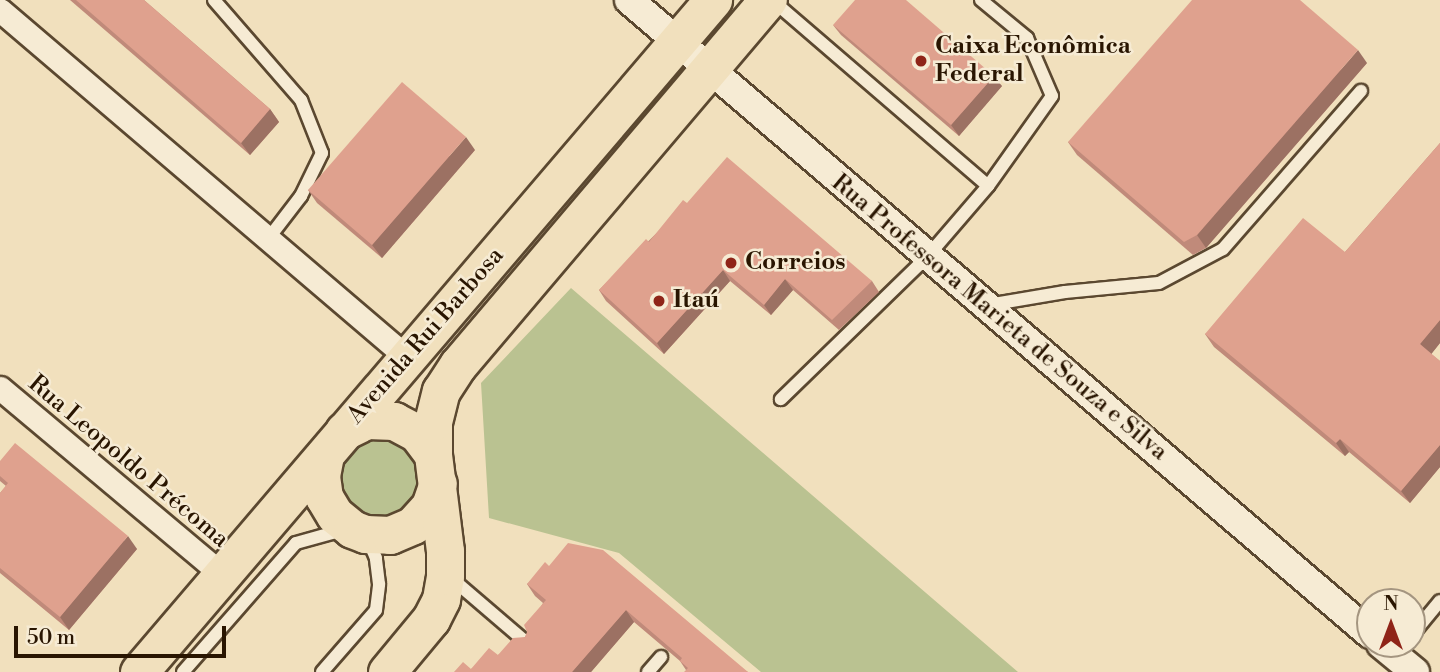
<!DOCTYPE html>
<html>
<head>
<meta charset="utf-8">
<style>
	body { margin:0 }
	#map { position:relative; width:1440px; height:672px; overflow:hidden; background:#f1e0bd; font-family:"Libre Bodoni",serif }
	div>[style] { position:absolute }
	[style*='--x'] { left:calc(var(--x)*1px); top:calc(var(--y)*1px); width:calc(var(--w)*1px); rotate:calc(var(--a)*1deg) }
	.green>* { inset:0; background:#bac291 }
	.roads { filter:drop-shadow(2px 0 #5b4830) drop-shadow(-2px 0 #5b4830) drop-shadow(0 2px #5b4830) drop-shadow(0 -2px #5b4830) }
	.service>* { height:12px; margin:-6px; padding:0 6px; transform-origin:6px; border-radius:6px; background:#f6ebd4 }
	.minor>* { height:23px; margin:-11.5px; padding:0 11.5px; transform-origin:11.5px; border-radius:11.5px; background:#f6ebd4 }
	.tertiary>* { height:28px; margin:-14px; padding:0 14px; transform-origin:14px; border-radius:14px; background:#f6ebd4 }
	.primary>* { height:37px; margin:-18.5px; padding:0 18.5px; transform-origin:18.5px; border-radius:18.5px; background:#f1e0bd }
	.wall>* { inset:0; background:#c08a7a }
	.shaded-wall>* { inset:0; background:#9c7163 }
	.building>* { inset:0; background:#dfa18e }
	.dots>* { width:19px; height:19px; translate:-50% -50%; box-sizing:border-box; border:4px solid #f6ebd4; border-radius:50% }
	span { translate:-50% -50%; white-space:nowrap; text-align:center; line-height:1.15; -webkit-text-stroke:5px #f6ebd4; paint-order:stroke }
	.poi-label { font-size:24px; color:#291501; font-weight:700 }
	.left { translate:0 -50%; text-align:left }
	.street-label { font-size:24px; color:#291501 }
	.north { position:absolute; left:1356px; top:588px; width:70px; height:70px; box-sizing:border-box; background:#f6ebd4; border:2px solid #a49580; border-radius:50%; rotate:0deg; font-size:19px; font-weight:700; line-height:28px; text-align:center; color:#291501 }
	.north::after { content:''; display:block; margin:auto; width:24px; height:32px; background:#8f2418; clip-path:polygon(50% 0,100% 100%,50% 72%,0 100%) }
	.scale { position:absolute; left:14px; top:626px; width:212px; height:32px; box-sizing:border-box; border:4px solid #291501; border-top:0; padding-left:9px; font-size:21px; line-height:24px; white-space:nowrap; color:#291501; -webkit-text-stroke:5px #f6ebd4; paint-order:stroke }
</style>
</head>
<body>
<div id="map">
	<div class="green">
		<i style="clip-path:polygon(571px 288px,1018px 672px,761px 672px,619px 553px,489px 518px,481px 383px)"></i>
		<i style="clip-path:polygon(392px 432px,420px 456px,421px 491px,395px 517px,376px 519px,359px 514px,345px 502px,336px 486px,343px 450px,356px 437px)"></i>
	</div>
	<div class="roads">
		<div class="service">
			<i style="--x:214;--y:0;--w:133;--a:49"></i>
			<i style="--x:301;--y:100;--w:57;--a:68.4"></i>
			<i style="--x:322;--y:153;--w:48;--a:116"></i>
			<i style="--x:301;--y:196;--w:54;--a:127.5"></i>
			<i style="--x:772;--y:0;--w:285;--a:40.7"></i>
			<i style="--x:988;--y:186;--w:94;--a:130.7"></i>
			<i style="--x:927;--y:257;--w:204;--a:135.8"></i>
			<i style="--x:981;--y:0;--w:60;--a:39.6"></i>
			<i style="--x:1027;--y:38;--w:63;--a:66.7"></i>
			<i style="--x:1052;--y:96;--w:110;--a:125.4"></i>
			<i style="--x:988;--y:305;--w:78;--a:-9.6"></i>
			<i style="--x:1065;--y:292;--w:94;--a:-5.5"></i>
			<i style="--x:1159;--y:283;--w:72;--a:-28"></i>
			<i style="--x:1223;--y:249;--w:210;--a:-48.9"></i>
			<i style="--x:450;--y:577;--w:101;--a:40.6"></i>
			<i style="--x:1412;--y:635;--w:44;--a:-50.5"></i>
			<i style="--x:183;--y:672;--w:171;--a:-48.8"></i>
			<i style="--x:296;--y:543;--w:49;--a:-15.5"></i>
			<i style="--x:322;--y:672;--w:82;--a:-48.9"></i>
			<i style="--x:376;--y:610;--w:26;--a:-83"></i>
			<i style="--x:379;--y:584;--w:26;--a:-97"></i>
			<i style="--x:376;--y:558;--w:22;--a:-114"></i>
			<i style="--x:648;--y:672;--w:20;--a:-49"></i>
		</div>
		<div class="minor">
			<i style="--x:0;--y:10;--w:538;--a:40.47"></i>
			<i style="--x:0;--y:388;--w:291;--a:40"></i>
		</div>
		<div class="tertiary">
			<i style="--x:629;--y:0;--w:975;--a:40.55"></i>
			<i style="--x:1381;--y:644;--w:44;--a:39.5"></i>
		</div>
		<div class="primary">
			<i style="--x:344;--y:431;--w:25;--a:-26"></i>
			<i style="--x:367;--y:420;--w:27;--a:2"></i>
			<i style="--x:394;--y:421;--w:26;--a:28"></i>
			<i style="--x:417;--y:433;--w:26;--a:53"></i>
			<i style="--x:325;--y:455;--w:21;--a:101"></i>
			<i style="--x:321;--y:476;--w:21;--a:82"></i>
			<i style="--x:324;--y:497;--w:21;--a:59"></i>
			<i style="--x:335;--y:515;--w:22;--a:39"></i>
			<i style="--x:352;--y:529;--w:14;--a:21"></i>
			<i style="--x:365;--y:534;--w:25;--a:2"></i>
			<i style="--x:390;--y:535;--w:25;--a:-23"></i>
			<i style="--x:413;--y:525;--w:25;--a:-48"></i>
			<i style="--x:430;--y:506;--w:24;--a:-71"></i>
			<i style="--x:139;--y:672;--w:884;--a:-49.5"></i>
			<i style="--x:387;--y:672;--w:69;--a:-50.3"></i>
			<i style="--x:431;--y:619;--w:22;--a:-63"></i>
			<i style="--x:441;--y:599;--w:23;--a:-80"></i>
			<i style="--x:445;--y:576;--w:25;--a:-90"></i>
			<i style="--x:445;--y:551;--w:98;--a:-97.1"></i>
			<i style="--x:433;--y:454;--w:32;--a:-90"></i>
			<i style="--x:433;--y:422;--w:32;--a:-76"></i>
			<i style="--x:441;--y:391;--w:31;--a:-57"></i>
			<i style="--x:458;--y:365;--w:479;--a:-49.7"></i>
		</div>
	</div>
	<div class="wall">
		<i style="clip-path:polygon(70px 0,144px 0,270px 109px,279px 122px,250px 155px)"></i>
		<i style="clip-path:polygon(833px 25px,1002px 86px,959px 136px,841px 35px)"></i>
		<i style="clip-path:polygon(1367px 63px,1206px 248px,1193px 255px,1077px 155px,1068px 142px)"></i>
		<i style="clip-path:polygon(1440px 143px,1440px 343px,1431px 354px,1440px 361px,1440px 467px,1410px 503px,1349px 452px,1345px 456px,1214px 347px,1205px 334px,1345px 252px)"></i>
		<i style="clip-path:polygon(475px 150px,382px 258px,317px 203px,308px 190px)"></i>
		<i style="clip-path:polygon(687px 203px,872px 281px,879px 292px,839px 330px,793px 290px,771px 315px,730px 281px,664px 354px,606px 301px,599px 290px)"></i>
		<i style="clip-path:polygon(0 461px,137px 549px,69px 630px,0 573px,0 493px,6px 486px,0 481px)"></i>
		<i style="clip-path:polygon(549px 566px,748px 672px,686px 670px,680px 661px,634px 622px,591px 672px,454px 672px,471px 669px,498px 655px,525px 637px,543px 603px,535px 596px,527px 584px)"></i>
	</div>
	<div class="shaded-wall">
		<i style="clip-path:polygon(1358px 50px,1367px 63px,1206px 248px,1197px 235px)"></i>
		<i style="clip-path:polygon(994px 76px,1002px 86px,959px 136px,951px 125px)"></i>
		<i style="clip-path:polygon(270px 109px,279px 122px,250px 155px,241px 143px)"></i>
		<i style="clip-path:polygon(466px 137px,475px 150px,382px 258px,372px 245px)"></i>
		<i style="clip-path:polygon(723px 270px,730px 281px,664px 354px,657px 343px)"></i>
		<i style="clip-path:polygon(785px 279px,793px 290px,771px 315px,764px 305px)"></i>
		<i style="clip-path:polygon(1440px 320px,1440px 343px,1429px 357px,1420px 344px)"></i>
		<i style="clip-path:polygon(1340px 439px,1349px 452px,1345px 456px,1336px 443px)"></i>
		<i style="clip-path:polygon(1440px 445px,1440px 467px,1410px 503px,1401px 491px)"></i>
		<i style="clip-path:polygon(128px 536px,137px 549px,69px 630px,60px 617px)"></i>
		<i style="clip-path:polygon(626px 610px,634px 622px,591px 672px,572px 672px)"></i>
	</div>
	<div class="building">
		<i style="clip-path:polygon(76px 0,144px 0,270px 109px,241px 143px)"></i>
		<i style="clip-path:polygon(855px 0,906px 0,994px 76px,951px 125px,833px 25px)"></i>
		<i style="clip-path:polygon(1192px 0,1300px 0,1358px 50px,1197px 235px,1184px 242px,1068px 142px)"></i>
		<i style="clip-path:polygon(402px 82px,466px 137px,372px 245px,308px 190px)"></i>
		<i style="clip-path:polygon(1440px 143px,1440px 320px,1420px 344px,1440px 361px,1440px 445px,1401px 491px,1340px 439px,1336px 443px,1205px 334px,1303px 218px,1345px 252px)"></i>
		<i style="clip-path:polygon(727px 157px,872px 281px,832px 320px,785px 279px,764px 305px,723px 270px,657px 343px,599px 290px,646px 239px,649px 242px,683px 200px,687px 203px)"></i>
		<i style="clip-path:polygon(15px 443px,128px 536px,60px 617px,0 568px,0 493px,8px 483px,0 476px,0 461px)"></i>
		<i style="clip-path:polygon(568px 543px,603px 550px,748px 672px,684px 672px,688px 668px,680px 661px,682px 658px,626px 610px,572px 672px,454px 672px,463px 662px,471px 669px,489px 648px,498px 655px,513px 638px,525px 637px,527px 632px,524px 625px,546px 600px,527px 584px,545px 562px,549px 566px)"></i>
	</div>
	<div class="dots">
		<i style="left:921px;top:61px;background:#8f2418"></i>
		<i style="left:731px;top:263px;background:#8f2418"></i>
		<i style="left:659px;top:301px;background:#8f2418"></i>
	</div>
	<div class="poi-label">
		<span class="left" style="left:935px;top:61px">Caixa Econômica<br>Federal</span>
		<span class="left" style="left:745px;top:263px">Correios</span>
		<span class="left" style="left:673px;top:301px">Itaú</span>
	</div>
	<div class="street-label">
		<span style="left:999px;top:318px;rotate:40deg">Rua Professora Marieta de Souza e Silva</span>
		<span style="left:426px;top:336px;rotate:-49deg">Avenida Rui Barbosa</span>
		<span style="left:128px;top:462px;rotate:40deg">Rua Leopoldo Précoma</span>
	</div>
	<div class="north">N</div>
	<div class="scale">50 m</div>
</div>
</body>
</html>
